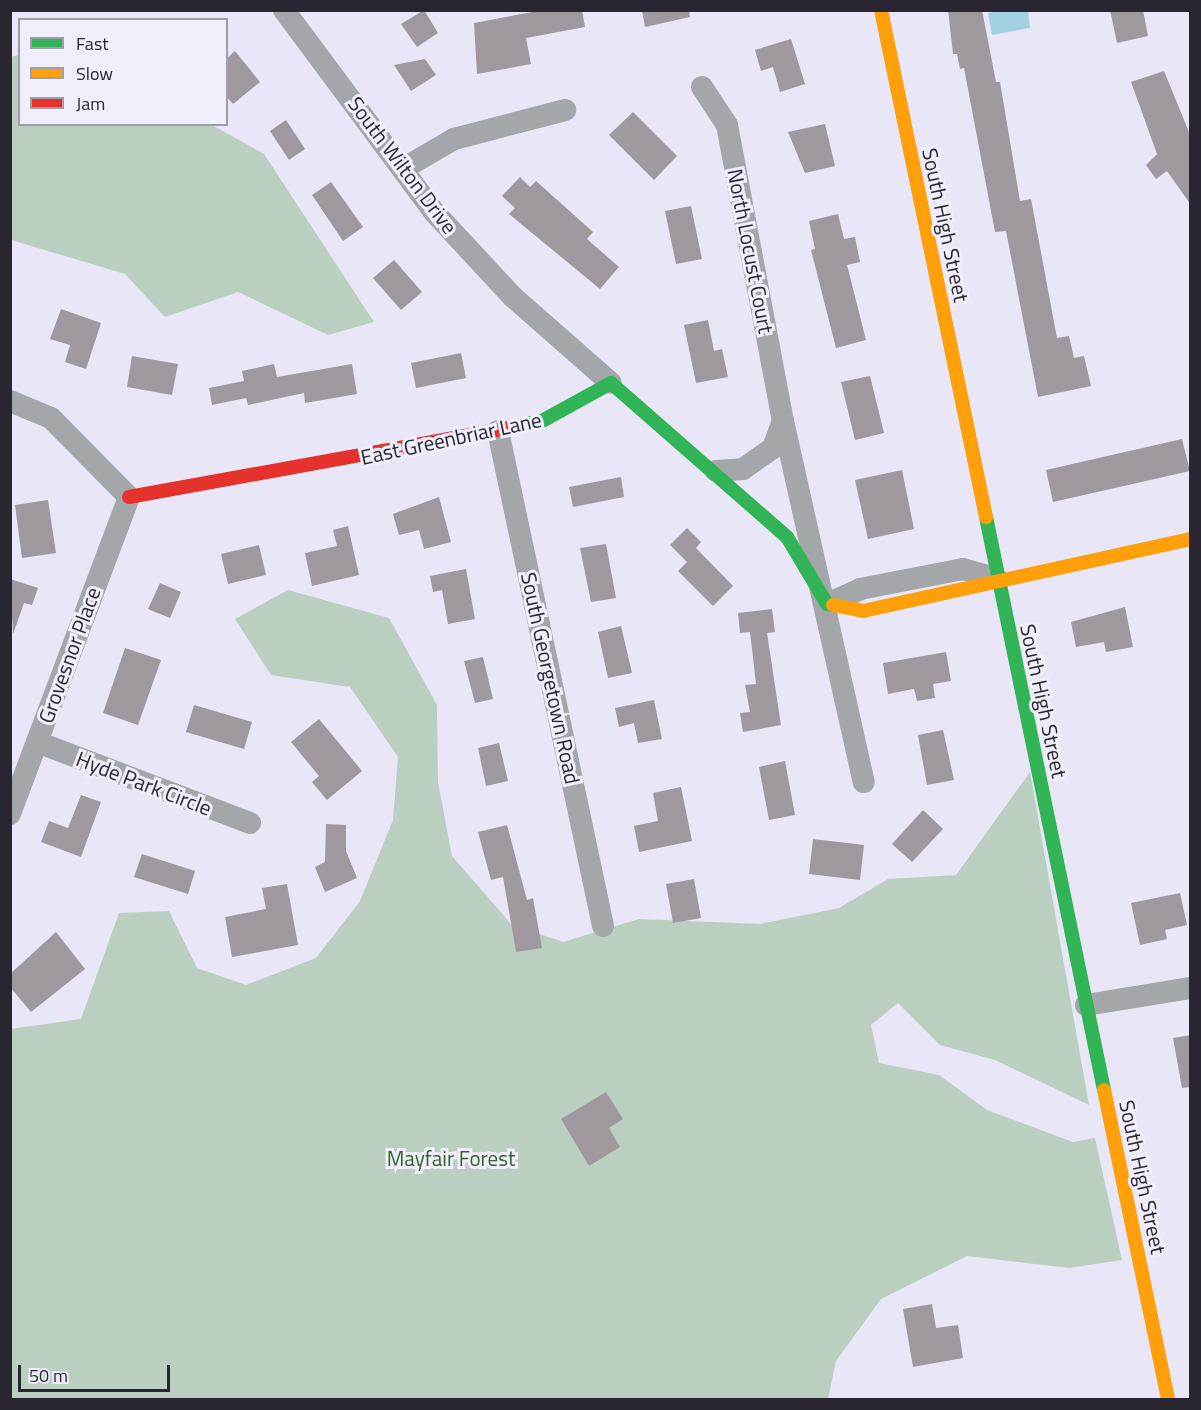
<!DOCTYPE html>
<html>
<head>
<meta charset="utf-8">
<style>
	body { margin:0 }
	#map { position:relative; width:1201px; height:1410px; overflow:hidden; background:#e9e6f7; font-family:"Titillium Web",sans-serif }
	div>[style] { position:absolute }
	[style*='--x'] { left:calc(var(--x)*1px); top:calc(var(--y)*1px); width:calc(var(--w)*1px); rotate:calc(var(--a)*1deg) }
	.forest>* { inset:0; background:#bbcfc0 }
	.water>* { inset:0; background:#a2d1e1 }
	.building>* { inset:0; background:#a0989f }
	.street>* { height:22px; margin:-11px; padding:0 11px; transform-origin:11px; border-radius:11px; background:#a3a7a9 }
	.fast>* { height:14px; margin:-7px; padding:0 7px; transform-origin:7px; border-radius:7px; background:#30b455 }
	.slow>* { height:14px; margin:-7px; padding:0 7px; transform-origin:7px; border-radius:7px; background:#ff9f0a }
	.jam>* { height:14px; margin:-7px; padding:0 7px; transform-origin:7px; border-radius:7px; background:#e5322d }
	span { translate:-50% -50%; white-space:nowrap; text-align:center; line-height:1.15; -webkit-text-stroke:6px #f0eefb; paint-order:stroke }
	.street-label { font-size:21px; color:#292632 }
	.park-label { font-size:21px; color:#31652d }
	.frame { position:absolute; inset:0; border:12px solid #292632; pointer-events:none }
	.legend { position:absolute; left:18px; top:18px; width:210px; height:108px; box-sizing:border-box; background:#f0eefb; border:2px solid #a09eab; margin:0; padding:8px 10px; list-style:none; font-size:18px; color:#292632 }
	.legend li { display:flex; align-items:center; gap:12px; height:30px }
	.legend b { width:30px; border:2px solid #a09eab }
	.scale { position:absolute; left:18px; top:1365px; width:152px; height:27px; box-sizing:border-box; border:3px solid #292632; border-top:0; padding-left:8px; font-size:18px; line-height:21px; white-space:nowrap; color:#292632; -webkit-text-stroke:4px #f0eefb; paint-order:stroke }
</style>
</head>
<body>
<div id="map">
	<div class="forest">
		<i style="clip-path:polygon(19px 55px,20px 124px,212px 125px,264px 154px,374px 322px,328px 335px,238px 292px,165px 317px,125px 274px,11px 240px,10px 57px)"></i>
		<i style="clip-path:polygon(288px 590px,389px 618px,437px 705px,438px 782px,452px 856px,511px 924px,563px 942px,639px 919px,760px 924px,839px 908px,888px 879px,956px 875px,1030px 772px,1089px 1105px,995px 1060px,940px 1045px,898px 1003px,871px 1025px,879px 1063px,939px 1075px,987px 1110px,1073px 1142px,1095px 1138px,1122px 1260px,1069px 1268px,967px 1256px,881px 1299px,836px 1361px,828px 1399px,11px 1399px,10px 1029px,81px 1019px,119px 913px,169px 911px,197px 968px,246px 985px,316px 958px,360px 901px,393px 820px,398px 757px,350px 687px,271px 675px,235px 619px)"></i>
	</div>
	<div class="water">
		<i style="clip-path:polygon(1001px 10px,1028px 11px,1030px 28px,992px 35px,988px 13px)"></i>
	</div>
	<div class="building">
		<i style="clip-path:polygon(424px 10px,438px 33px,417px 47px,401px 24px)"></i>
		<i style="clip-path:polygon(543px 10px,582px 10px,585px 27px,526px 38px,531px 64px,477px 74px,474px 23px)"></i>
		<i style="clip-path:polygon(642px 10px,689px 10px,690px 17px,645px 27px)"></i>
		<i style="clip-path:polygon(948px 10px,982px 10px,996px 82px,1000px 82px,1020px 201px,1031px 199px,1057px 338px,1069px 336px,1074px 358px,1084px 356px,1091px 386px,1038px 397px,1006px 231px,995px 232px,964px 68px,960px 69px,957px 54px,953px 54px)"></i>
		<i style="clip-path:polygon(1110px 10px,1143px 10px,1148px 36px,1117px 43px)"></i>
		<i style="clip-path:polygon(791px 39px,805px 84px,780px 92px,773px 67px,761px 71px,755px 50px)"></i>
		<i style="clip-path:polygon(235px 51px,260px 82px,233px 104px,226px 96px,226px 59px)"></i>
		<i style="clip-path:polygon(425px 59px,436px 75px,411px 91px,394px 65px)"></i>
		<i style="clip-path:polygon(1164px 71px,1191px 137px,1191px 205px,1167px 171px,1156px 179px,1146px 165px,1157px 154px,1131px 82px)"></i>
		<i style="clip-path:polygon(633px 112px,677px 156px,654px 180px,609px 135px)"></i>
		<i style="clip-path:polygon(286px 120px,305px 149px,289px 160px,270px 131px)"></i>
		<i style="clip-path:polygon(825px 124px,835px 166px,805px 173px,788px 132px)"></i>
		<i style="clip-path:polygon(520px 177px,530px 187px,536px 181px,593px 232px,587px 239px,619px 267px,600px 289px,509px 214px,515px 208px,502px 196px)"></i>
		<i style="clip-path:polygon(331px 182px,363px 227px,343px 241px,312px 195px)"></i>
		<i style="clip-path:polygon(691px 206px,702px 259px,676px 264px,665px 211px)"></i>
		<i style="clip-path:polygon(838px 214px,844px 239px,855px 237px,860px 262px,847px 265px,866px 340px,836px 348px,811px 250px,815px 249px,809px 221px)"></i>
		<i style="clip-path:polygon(394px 260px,422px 292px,401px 310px,373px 278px)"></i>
		<i style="clip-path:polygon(61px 309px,101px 323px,86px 369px,65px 362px,70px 345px,50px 339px)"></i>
		<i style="clip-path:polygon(708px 320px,714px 351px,722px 349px,728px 377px,696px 383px,684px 325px)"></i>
		<i style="clip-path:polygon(461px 353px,466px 378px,416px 388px,411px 363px)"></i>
		<i style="clip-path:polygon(132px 356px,178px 364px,172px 395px,127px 387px)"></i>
		<i style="clip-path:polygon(274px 364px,277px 377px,352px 364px,357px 394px,305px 403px,304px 393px,248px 405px,246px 398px,212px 405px,209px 388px,244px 381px,242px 371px)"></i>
		<i style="clip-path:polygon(870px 376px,884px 433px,855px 440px,841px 382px)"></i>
		<i style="clip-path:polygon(1182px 439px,1190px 471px,1053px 502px,1046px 470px)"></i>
		<i style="clip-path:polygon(902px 470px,914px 529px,868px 539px,855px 480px)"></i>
		<i style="clip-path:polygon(621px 477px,624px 497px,573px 507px,569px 487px)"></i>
		<i style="clip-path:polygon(439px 497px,451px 542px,424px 549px,419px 530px,399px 535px,393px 514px)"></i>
		<i style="clip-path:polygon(48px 500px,56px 553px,22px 558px,15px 505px)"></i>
		<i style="clip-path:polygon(348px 526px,359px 575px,312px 586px,305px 553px,337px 546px,333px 530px)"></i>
		<i style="clip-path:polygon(687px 528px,701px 542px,696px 548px,733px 586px,713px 606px,678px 571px,687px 562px,670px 545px)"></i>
		<i style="clip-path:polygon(606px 544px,616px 598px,591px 602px,580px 548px)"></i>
		<i style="clip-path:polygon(259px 545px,266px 575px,228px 584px,221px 554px)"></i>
		<i style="clip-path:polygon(466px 569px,475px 619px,448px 624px,442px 590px,433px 592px,430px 576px)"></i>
		<i style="clip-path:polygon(10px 579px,38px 588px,32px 605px,24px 603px,13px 634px)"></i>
		<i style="clip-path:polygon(160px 583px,181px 592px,170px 618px,148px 609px)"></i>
		<i style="clip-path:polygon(1125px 607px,1133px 647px,1106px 652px,1104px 642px,1076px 647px,1071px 622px)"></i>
		<i style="clip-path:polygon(772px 609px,775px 632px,767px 633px,781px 725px,743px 732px,740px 713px,750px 712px,745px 685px,756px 684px,750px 632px,740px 633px,738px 613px)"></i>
		<i style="clip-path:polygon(621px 626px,632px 673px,608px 678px,598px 632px)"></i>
		<i style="clip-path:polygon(125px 648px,161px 660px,138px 725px,103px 713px)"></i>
		<i style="clip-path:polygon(946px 652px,951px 681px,933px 684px,935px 698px,917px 701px,914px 689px,888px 694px,883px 663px)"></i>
		<i style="clip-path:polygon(483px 657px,493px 699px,475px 703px,464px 661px)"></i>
		<i style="clip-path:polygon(654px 700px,662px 739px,638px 743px,634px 723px,619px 727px,615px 708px)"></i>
		<i style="clip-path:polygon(194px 705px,252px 722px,244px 749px,186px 732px)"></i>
		<i style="clip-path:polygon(319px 719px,362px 771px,327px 800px,312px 782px,319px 776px,291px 742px)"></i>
		<i style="clip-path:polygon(943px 730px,954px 780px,927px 785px,918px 735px)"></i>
		<i style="clip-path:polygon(499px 743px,508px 781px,486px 786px,478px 748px)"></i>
		<i style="clip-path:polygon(785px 761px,795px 815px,769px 820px,759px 767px)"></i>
		<i style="clip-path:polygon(681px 787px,692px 841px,639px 852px,634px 826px,658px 821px,653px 793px)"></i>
		<i style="clip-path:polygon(81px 795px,101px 802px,81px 857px,41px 842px,49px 821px,68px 828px)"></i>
		<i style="clip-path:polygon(923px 810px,943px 829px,912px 862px,892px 844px)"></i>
		<i style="clip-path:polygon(326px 824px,346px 825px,346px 851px,357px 878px,325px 892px,315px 867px,325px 862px)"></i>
		<i style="clip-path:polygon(507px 825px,527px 900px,533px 898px,542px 948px,516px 952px,503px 877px,491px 880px,478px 832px)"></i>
		<i style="clip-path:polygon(813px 839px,864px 845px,860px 880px,809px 874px)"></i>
		<i style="clip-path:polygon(142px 854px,195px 871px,188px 894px,134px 877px)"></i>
		<i style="clip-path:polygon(694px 879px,701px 918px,673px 923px,666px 884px)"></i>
		<i style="clip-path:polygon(287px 884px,298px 945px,232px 957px,225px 917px,266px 909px,262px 888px)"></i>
		<i style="clip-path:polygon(1180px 893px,1187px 925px,1165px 930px,1167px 939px,1140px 945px,1131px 903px)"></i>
		<i style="clip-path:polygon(56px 932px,85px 969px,31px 1012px,10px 987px,10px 974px)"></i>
		<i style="clip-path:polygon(1191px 1035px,1191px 1087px,1182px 1088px,1173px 1038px)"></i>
		<i style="clip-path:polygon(606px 1092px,623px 1119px,609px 1128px,620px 1147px,589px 1166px,561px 1119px)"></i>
		<i style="clip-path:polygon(932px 1304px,936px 1328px,958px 1325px,963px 1358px,913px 1367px,903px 1309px)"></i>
	</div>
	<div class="street">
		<i style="--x:284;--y:10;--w:252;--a:53.4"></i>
		<i style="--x:434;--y:212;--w:116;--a:47.1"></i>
		<i style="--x:513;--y:297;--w:130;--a:41.3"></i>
		<i style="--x:702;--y:87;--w:45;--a:56.7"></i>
		<i style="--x:727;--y:125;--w:301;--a:79.3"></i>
		<i style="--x:783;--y:421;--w:370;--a:77.4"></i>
		<i style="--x:406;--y:167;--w:56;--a:-30.3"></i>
		<i style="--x:454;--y:139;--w:115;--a:-14.6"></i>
		<i style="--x:10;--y:401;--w:44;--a:22.5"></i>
		<i style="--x:51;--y:418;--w:111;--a:45.4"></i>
		<i style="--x:129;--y:497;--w:339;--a:110.6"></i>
		<i style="--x:498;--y:431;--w:506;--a:78.02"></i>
		<i style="--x:716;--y:471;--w:27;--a:-4"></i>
		<i style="--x:743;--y:469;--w:37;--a:-35"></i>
		<i style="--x:773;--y:448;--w:29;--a:-70"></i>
		<i style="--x:827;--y:604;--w:36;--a:-24"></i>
		<i style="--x:860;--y:589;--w:105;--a:-11"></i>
		<i style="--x:963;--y:569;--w:35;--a:16"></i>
		<i style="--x:37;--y:742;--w:228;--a:20.8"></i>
		<i style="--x:1086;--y:1005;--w:105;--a:-9.3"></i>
	</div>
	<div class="fast">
		<i style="--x:508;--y:428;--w:35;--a:-12"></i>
		<i style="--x:542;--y:421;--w:79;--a:-28.8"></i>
		<i style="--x:611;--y:383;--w:234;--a:41.2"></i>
		<i style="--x:787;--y:537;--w:78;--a:59.2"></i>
		<i style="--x:827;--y:604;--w:6;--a:9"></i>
		<i style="--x:986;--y:517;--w:585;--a:78.36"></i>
	</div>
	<div class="slow">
		<i style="--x:881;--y:10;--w:518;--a:78.3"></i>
		<i style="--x:833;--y:605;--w:31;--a:11"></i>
		<i style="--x:863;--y:611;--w:335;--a:-12.4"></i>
		<i style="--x:1104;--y:1090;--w:317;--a:78.3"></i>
	</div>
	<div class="jam">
		<i style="--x:129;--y:497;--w:385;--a:-10.3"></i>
	</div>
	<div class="street-label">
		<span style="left:403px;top:165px;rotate:53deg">South Wilton Drive</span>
		<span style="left:946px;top:225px;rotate:78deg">South High Street</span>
		<span style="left:751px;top:251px;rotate:79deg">North Locust Court</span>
		<span style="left:451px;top:438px;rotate:-12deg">East Greenbriar Lane</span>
		<span style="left:69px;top:655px;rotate:-70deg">Grovesnor Place</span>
		<span style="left:551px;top:678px;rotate:78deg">South Georgetown Road</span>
		<span style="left:1044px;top:701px;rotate:78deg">South High Street</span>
		<span style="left:144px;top:783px;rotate:21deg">Hyde Park Circle</span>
		<span style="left:1143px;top:1177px;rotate:78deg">South High Street</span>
	</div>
	<div class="park-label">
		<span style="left:451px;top:1158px">Mayfair Forest</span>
	</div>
	<div class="frame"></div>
	<ul class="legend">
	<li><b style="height:8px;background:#30b455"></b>Fast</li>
	<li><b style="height:8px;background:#ff9f0a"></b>Slow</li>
	<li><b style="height:8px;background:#e5322d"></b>Jam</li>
	</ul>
	<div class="scale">50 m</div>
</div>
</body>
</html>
